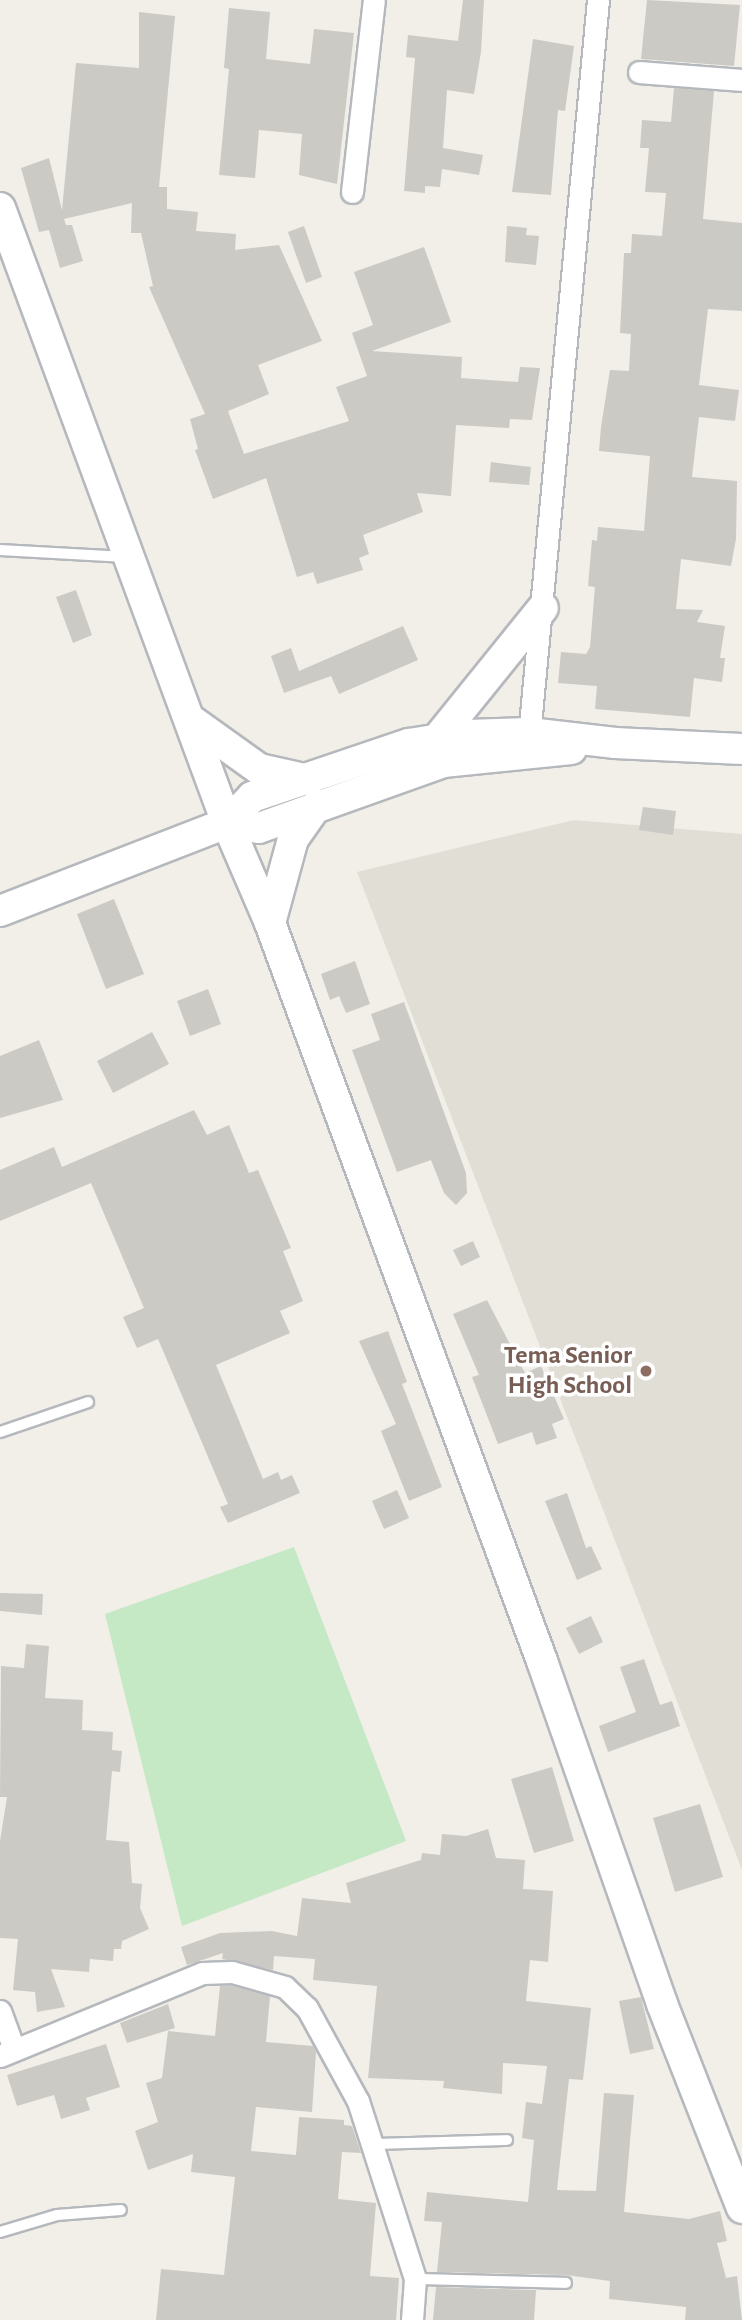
<!DOCTYPE html>
<html>
<head>
<meta charset="utf-8">
<style>
	body { margin:0 }
	#map { position:relative; width:742px; height:2320px; overflow:hidden; background:#f1efe8; font-family:"Alegreya Sans",sans-serif }
	div>[style] { position:absolute }
	[style*='--x'] { left:calc(var(--x)*1px); top:calc(var(--y)*1px); width:calc(var(--w)*1px); rotate:calc(var(--a)*1deg) }
	.education>* { inset:0; background:#e1ded6 }
	.green>* { inset:0; background:#c5e8c5 }
	.building>* { inset:0; background:#cccac5 }
	.roads { filter:drop-shadow(2px 0 #b5b8bc) drop-shadow(-2px 0 #b5b8bc) drop-shadow(0 2px #b5b8bc) drop-shadow(0 -2px #b5b8bc) }
	.lane>* { height:10px; margin:-5px; padding:0 5px; transform-origin:5px; border-radius:5px; background:#fff }
	.street>* { height:21px; margin:-10.5px; padding:0 10.5px; transform-origin:10.5px; border-radius:10.5px; background:#fff }
	.secondary>* { height:30px; margin:-15px; padding:0 15px; transform-origin:15px; border-radius:15px; background:#fff }
	.dots>* { width:19px; height:19px; translate:-50% -50%; box-sizing:border-box; border:4px solid #fff; border-radius:50% }
	span { translate:-50% -50%; white-space:nowrap; text-align:center; line-height:1.15; -webkit-text-stroke:7px #fff; paint-order:stroke }
	.education-label { font-size:26px; color:#785e54; font-weight:700 }
	.right { translate:-100% -50%; text-align:right }
</style>
</head>
<body>
<div id="map">
	<div class="education">
		<i style="clip-path:polygon(574px 820px,742px 834px,742px 1870px,357px 872px)"></i>
	</div>
	<div class="green">
		<i style="clip-path:polygon(294px 1547px,406px 1841px,182px 1926px,105px 1614px)"></i>
	</div>
	<div class="building">
		<i style="clip-path:polygon(463px 0,484px 0,481px 52px,474px 94px,447px 90px,443px 148px,483px 155px,479px 175px,442px 169px,440px 187px,425px 186px,425px 193px,404px 191px,415px 58px,406px 57px,408px 35px,458px 41px)"></i>
		<i style="clip-path:polygon(647px 0,740px 5px,734px 66px,641px 59px)"></i>
		<i style="clip-path:polygon(229px 8px,270px 12px,266px 59px,310px 64px,314px 29px,354px 33px,337px 184px,299px 175px,302px 134px,259px 130px,255px 178px,219px 175px,229px 69px,224px 68px)"></i>
		<i style="clip-path:polygon(139px 12px,175px 16px,159px 187px,167px 187px,167px 209px,198px 212px,196px 231px,236px 234px,235px 250px,279px 245px,322px 341px,258px 365px,269px 394px,228px 411px,244px 454px,349px 421px,336px 387px,367px 376px,352px 333px,373px 325px,354px 272px,424px 247px,451px 322px,372px 351px,462px 357px,461px 378px,518px 382px,520px 367px,540px 368px,532px 420px,510px 419px,509px 428px,456px 425px,451px 496px,417px 493px,423px 512px,363px 535px,369px 554px,359px 558px,363px 570px,317px 584px,313px 572px,297px 577px,266px 478px,213px 499px,195px 450px,198px 449px,190px 419px,205px 414px,149px 287px,153px 286px,141px 233px,131px 233px,132px 203px,64px 219px,66px 225px,72px 225px,83px 261px,60px 268px,49px 230px,39px 232px,21px 168px,49px 158px,62px 210px,76px 63px,139px 68px)"></i>
		<i style="clip-path:polygon(533px 39px,574px 46px,565px 111px,558px 110px,551px 195px,512px 192px)"></i>
		<i style="clip-path:polygon(674px 88px,714px 91px,703px 219px,742px 223px,742px 311px,708px 309px,699px 385px,739px 390px,735px 421px,699px 417px,692px 477px,737px 481px,736px 539px,731px 566px,681px 559px,676px 609px,703px 610px,697px 622px,725px 626px,720px 658px,725px 658px,722px 682px,694px 678px,690px 717px,595px 709px,597px 686px,558px 683px,561px 652px,586px 654px,590px 647px,595px 587px,588px 586px,592px 540px,597px 541px,598px 527px,644px 531px,650px 456px,599px 451px,601px 427px,610px 370px,629px 371px,631px 334px,620px 333px,624px 253px,631px 253px,632px 234px,662px 236px,666px 193px,645px 192px,649px 148px,640px 148px,642px 120px,671px 122px)"></i>
		<i style="clip-path:polygon(304px 226px,322px 277px,306px 283px,288px 232px)"></i>
		<i style="clip-path:polygon(507px 226px,527px 228px,526px 235px,539px 236px,536px 265px,505px 262px)"></i>
		<i style="clip-path:polygon(491px 462px,531px 467px,529px 485px,489px 482px)"></i>
		<i style="clip-path:polygon(76px 590px,92px 635px,73px 643px,56px 597px)"></i>
		<i style="clip-path:polygon(403px 626px,418px 660px,339px 694px,331px 676px,284px 693px,271px 656px,291px 648px,299px 671px)"></i>
		<i style="clip-path:polygon(643px 807px,676px 811px,673px 835px,639px 830px)"></i>
		<i style="clip-path:polygon(114px 899px,144px 974px,106px 989px,77px 914px)"></i>
		<i style="clip-path:polygon(355px 961px,370px 1004px,346px 1013px,339px 996px,330px 1000px,321px 974px)"></i>
		<i style="clip-path:polygon(208px 989px,221px 1024px,190px 1036px,177px 1001px)"></i>
		<i style="clip-path:polygon(404px 1002px,466px 1173px,467px 1193px,456px 1205px,444px 1193px,431px 1160px,397px 1172px,352px 1050px,380px 1040px,371px 1014px)"></i>
		<i style="clip-path:polygon(152px 1032px,169px 1064px,113px 1093px,97px 1061px)"></i>
		<i style="clip-path:polygon(39px 1040px,63px 1100px,0 1118px,0 1056px)"></i>
		<i style="clip-path:polygon(194px 1110px,207px 1135px,229px 1125px,249px 1173px,258px 1170px,291px 1248px,283px 1251px,303px 1301px,280px 1311px,290px 1333px,216px 1365px,263px 1479px,278px 1472px,281px 1480px,292px 1475px,300px 1493px,228px 1523px,220px 1507px,228px 1504px,158px 1339px,137px 1348px,123px 1317px,144px 1308px,91px 1183px,0 1221px,0 1170px,54px 1147px,62px 1167px)"></i>
		<i style="clip-path:polygon(473px 1241px,480px 1257px,461px 1266px,453px 1250px)"></i>
		<i style="clip-path:polygon(487px 1300px,525px 1373px,541px 1366px,564px 1419px,552px 1424px,557px 1438px,536px 1445px,532px 1432px,498px 1444px,472px 1377px,479px 1375px,453px 1314px)"></i>
		<i style="clip-path:polygon(388px 1331px,407px 1382px,402px 1384px,442px 1487px,409px 1501px,381px 1431px,396px 1424px,359px 1341px)"></i>
		<i style="clip-path:polygon(397px 1490px,409px 1518px,384px 1529px,372px 1501px)"></i>
		<i style="clip-path:polygon(567px 1493px,586px 1548px,591px 1546px,602px 1569px,577px 1580px,545px 1501px)"></i>
		<i style="clip-path:polygon(0 1593px,43px 1594px,42px 1615px,0 1611px)"></i>
		<i style="clip-path:polygon(591px 1616px,603px 1642px,579px 1654px,566px 1628px)"></i>
		<i style="clip-path:polygon(26px 1644px,49px 1646px,45px 1698px,83px 1700px,82px 1730px,113px 1732px,112px 1750px,122px 1751px,120px 1772px,112px 1771px,106px 1840px,129px 1842px,132px 1883px,142px 1884px,140px 1908px,149px 1929px,122px 1941px,121px 1949px,114px 1949px,113px 1961px,90px 1959px,89px 1972px,51px 1969px,65px 2007px,37px 2012px,35px 1992px,13px 1990px,18px 1939px,0 1938px,0 1841px,7px 1797px,0 1797px,1px 1666px,24px 1668px)"></i>
		<i style="clip-path:polygon(644px 1659px,660px 1705px,672px 1701px,680px 1726px,608px 1752px,599px 1726px,636px 1712px,620px 1667px)"></i>
		<i style="clip-path:polygon(552px 1767px,574px 1841px,534px 1853px,511px 1779px)"></i>
		<i style="clip-path:polygon(700px 1804px,723px 1877px,675px 1892px,653px 1818px)"></i>
		<i style="clip-path:polygon(488px 1829px,496px 1858px,525px 1860px,523px 1889px,553px 1891px,548px 1962px,530px 1960px,526px 2001px,591px 2008px,583px 2080px,569px 2079px,557px 2190px,596px 2191px,604px 2093px,634px 2095px,624px 2212px,689px 2219px,720px 2211px,727px 2241px,717px 2243px,726px 2278px,737px 2276px,742px 2320px,685px 2320px,686px 2307px,609px 2299px,610px 2281px,566px 2275px,437px 2272px,442px 2222px,424px 2221px,427px 2192px,528px 2202px,534px 2140px,522px 2138px,526px 2102px,542px 2104px,547px 2066px,503px 2063px,502px 2094px,443px 2088px,444px 2081px,368px 2078px,377px 1986px,313px 1980px,315px 1959px,274px 1956px,273px 1970px,222px 1959px,223px 1953px,187px 1965px,181px 1947px,220px 1933px,272px 1931px,297px 1936px,302px 1898px,351px 1903px,346px 1883px,421px 1860px,422px 1853px,440px 1855px,442px 1834px,466px 1836px)"></i>
		<i style="clip-path:polygon(230px 1985px,270px 1996px,266px 2042px,313px 2046px,316px 2052px,312px 2112px,256px 2107px,251px 2151px,296px 2155px,299px 2117px,344px 2120px,344px 2125px,352px 2126px,361px 2153px,342px 2152px,338px 2199px,376px 2203px,370px 2276px,399px 2278px,396px 2320px,156px 2320px,161px 2269px,224px 2275px,235px 2177px,191px 2172px,193px 2154px,148px 2170px,135px 2131px,158px 2122px,146px 2083px,162px 2078px,168px 2031px,215px 2036px,220px 1986px)"></i>
		<i style="clip-path:polygon(641px 1997px,654px 2049px,630px 2054px,619px 2001px)"></i>
		<i style="clip-path:polygon(168px 2004px,175px 2028px,127px 2043px,120px 2023px)"></i>
		<i style="clip-path:polygon(106px 2044px,120px 2087px,86px 2098px,90px 2110px,61px 2119px,54px 2095px,17px 2106px,7px 2075px)"></i>
		<i style="clip-path:polygon(436px 2287px,536px 2290px,534px 2320px,433px 2320px)"></i>
	</div>
	<div class="roads">
		<div class="lane">
			<i style="--x:0;--y:550;--w:126;--a:3.2"></i>
			<i style="--x:0;--y:1432;--w:93;--a:-18.8"></i>
			<i style="--x:373;--y:2144;--w:134;--a:-1.7"></i>
			<i style="--x:0;--y:2232;--w:59;--a:-16.6"></i>
			<i style="--x:57;--y:2215;--w:64;--a:-4.5"></i>
			<i style="--x:415;--y:2279;--w:151;--a:1.5"></i>
		</div>
		<div class="street">
			<i style="--x:639;--y:72;--w:103;--a:4.4"></i>
			<i style="--x:352;--y:192;--w:193;--a:-83.5"></i>
			<i style="--x:528;--y:746;--w:749;--a:-84.64"></i>
			<i style="--x:0;--y:2011;--w:40;--a:69.8"></i>
			<i style="--x:0;--y:2056;--w:218;--a:-22.3"></i>
			<i style="--x:202;--y:1973;--w:30;--a:-2"></i>
			<i style="--x:232;--y:1972;--w:55;--a:15.8"></i>
			<i style="--x:285;--y:1987;--w:30;--a:44"></i>
			<i style="--x:307;--y:2008;--w:106;--a:61.3"></i>
			<i style="--x:358;--y:2101;--w:187;--a:72.2"></i>
			<i style="--x:415;--y:2279;--w:41;--a:94.2"></i>
		</div>
		<div class="secondary">
			<i style="--x:0;--y:208;--w:656;--a:69.74"></i>
			<i style="--x:227;--y:823;--w:109;--a:66.7"></i>
			<i style="--x:270;--y:923;--w:787;--a:69.77"></i>
			<i style="--x:542;--y:1661;--w:363;--a:70.7"></i>
			<i style="--x:662;--y:2004;--w:219;--a:68.6"></i>
			<i style="--x:192;--y:721;--w:82;--a:35.6"></i>
			<i style="--x:259;--y:769;--w:46;--a:12.5"></i>
			<i style="--x:438;--y:738;--w:167;--a:-51.1"></i>
			<i style="--x:227;--y:823;--w:32;--a:9"></i>
			<i style="--x:259;--y:828;--w:195;--a:-19.7"></i>
			<i style="--x:443;--y:762;--w:129;--a:-5.8"></i>
			<i style="--x:0;--y:911;--w:243;--a:-21.2"></i>
			<i style="--x:227;--y:823;--w:36;--a:-46"></i>
			<i style="--x:252;--y:797;--w:166;--a:-18.7"></i>
			<i style="--x:409;--y:744;--w:58;--a:-9"></i>
			<i style="--x:466;--y:735;--w:63;--a:-1.8"></i>
			<i style="--x:529;--y:733;--w:87;--a:6.6"></i>
			<i style="--x:615;--y:743;--w:127;--a:2.7"></i>
			<i style="--x:270;--y:923;--w:87;--a:-74.7"></i>
			<i style="--x:293;--y:839;--w:42;--a:-54.8"></i>
		</div>
	</div>
	<div class="dots">
		<i style="left:646px;top:1371px;background:#8d6e63"></i>
	</div>
	<div class="education-label">
		<span class="right" style="left:632px;top:1371px">Tema Senior<br>High School</span>
	</div>
</div>
</body>
</html>
